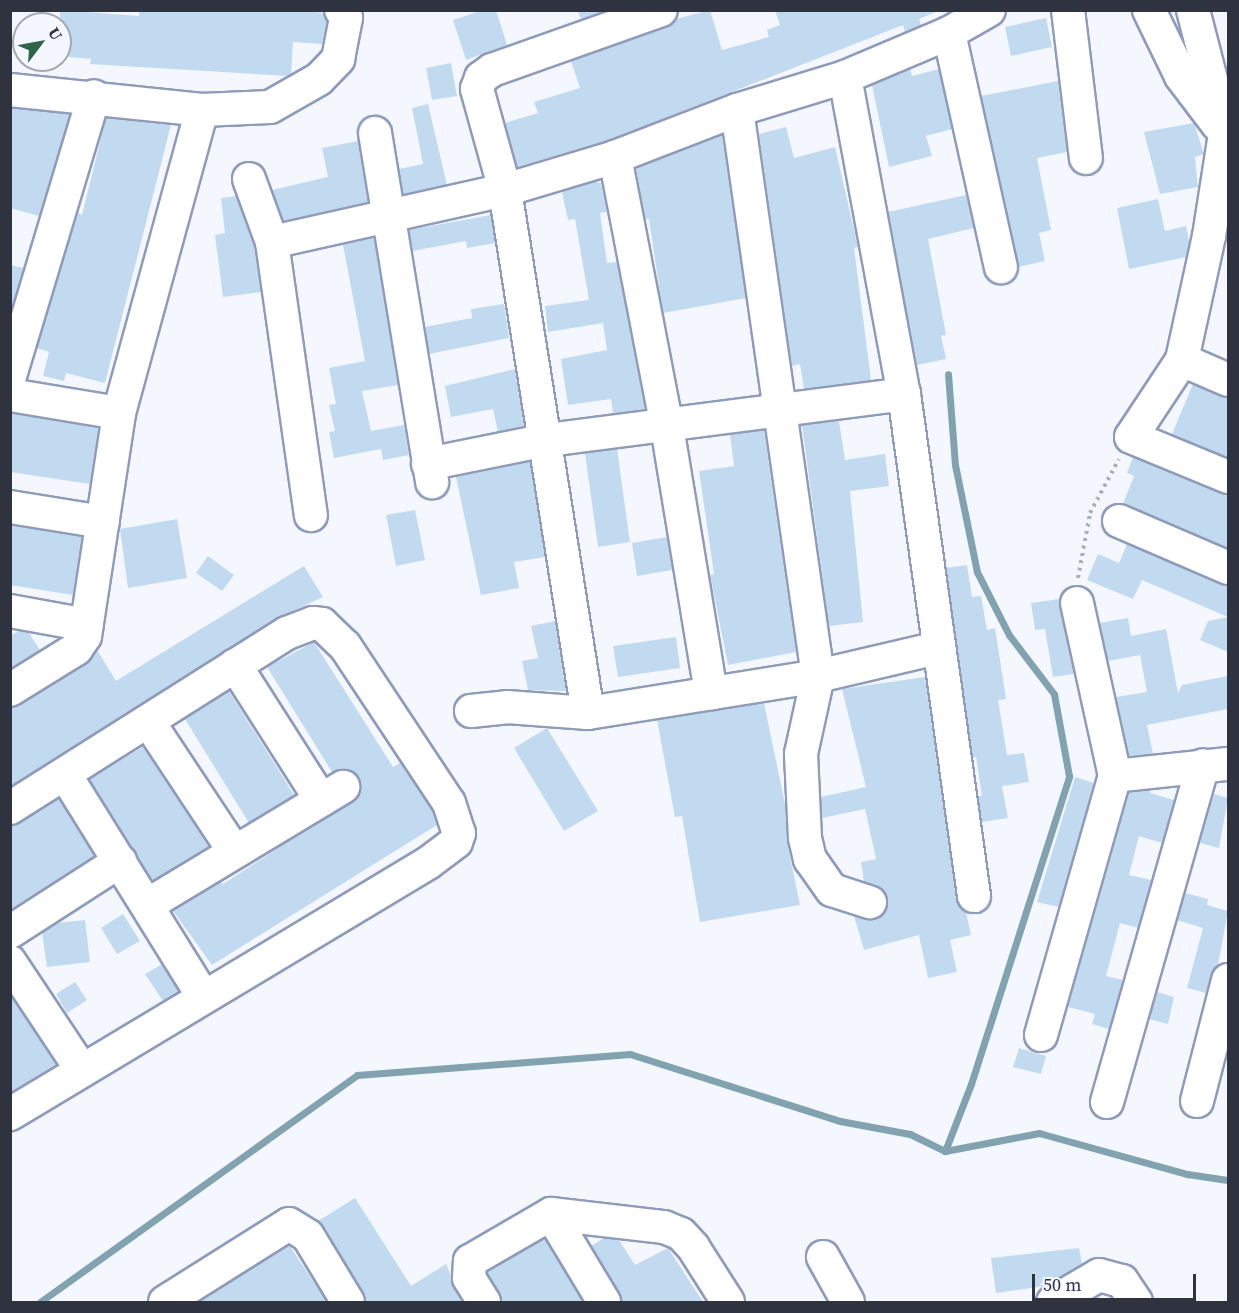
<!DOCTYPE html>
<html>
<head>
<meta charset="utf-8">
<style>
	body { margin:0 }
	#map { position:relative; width:1239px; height:1313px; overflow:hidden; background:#f4f7fd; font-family:"Source Serif 4",serif }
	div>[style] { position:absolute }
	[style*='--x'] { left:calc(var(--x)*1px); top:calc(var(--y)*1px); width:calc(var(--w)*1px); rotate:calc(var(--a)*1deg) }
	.stream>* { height:7px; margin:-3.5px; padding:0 3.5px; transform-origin:3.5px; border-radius:3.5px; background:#82a2af }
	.building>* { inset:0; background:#c2daf0 }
	.path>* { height:4px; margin-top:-2px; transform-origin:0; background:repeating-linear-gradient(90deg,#aaaeb6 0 3px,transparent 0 7.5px) }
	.roads { filter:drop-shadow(2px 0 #8f9bb8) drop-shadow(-2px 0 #8f9bb8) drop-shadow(0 2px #8f9bb8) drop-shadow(0 -2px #8f9bb8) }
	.minor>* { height:32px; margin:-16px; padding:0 16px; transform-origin:16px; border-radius:16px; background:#fff }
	span { translate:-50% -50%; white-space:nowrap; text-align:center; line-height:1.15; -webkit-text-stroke:5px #f4f7fd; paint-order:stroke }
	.frame { position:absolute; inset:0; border:12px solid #2e333f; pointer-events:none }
	.north { position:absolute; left:12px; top:12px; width:60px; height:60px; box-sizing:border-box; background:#f4f7fd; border:2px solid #a5a9b1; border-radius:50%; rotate:58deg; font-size:16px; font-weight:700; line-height:24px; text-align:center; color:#2e333f }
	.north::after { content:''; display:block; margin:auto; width:21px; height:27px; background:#30644a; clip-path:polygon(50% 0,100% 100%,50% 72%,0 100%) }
	.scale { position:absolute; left:1032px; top:1274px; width:164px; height:27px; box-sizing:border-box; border:3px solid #2e333f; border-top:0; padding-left:8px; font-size:18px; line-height:21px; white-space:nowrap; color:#2e333f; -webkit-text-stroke:4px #f4f7fd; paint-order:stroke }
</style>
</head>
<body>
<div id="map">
	<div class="stream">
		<i style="--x:945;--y:1151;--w:72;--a:-68.8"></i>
		<i style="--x:971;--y:1084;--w:323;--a:-72.3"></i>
		<i style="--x:1069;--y:776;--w:83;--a:-100.4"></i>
		<i style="--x:1054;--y:694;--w:74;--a:-127.3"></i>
		<i style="--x:1009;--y:635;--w:71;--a:-116.9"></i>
		<i style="--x:977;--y:572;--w:109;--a:-101.6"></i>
		<i style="--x:955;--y:465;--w:91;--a:-94.4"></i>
		<i style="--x:40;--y:1302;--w:390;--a:-35.6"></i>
		<i style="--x:357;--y:1075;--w:274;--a:-4.4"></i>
		<i style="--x:630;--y:1054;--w:220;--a:17.7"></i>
		<i style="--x:840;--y:1121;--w:71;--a:10.5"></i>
		<i style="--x:910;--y:1134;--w:39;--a:26"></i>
		<i style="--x:945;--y:1151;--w:96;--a:-10.8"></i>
		<i style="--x:1039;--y:1133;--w:154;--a:15.5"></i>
		<i style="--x:1187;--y:1174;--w:41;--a:8.3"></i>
	</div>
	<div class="building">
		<i style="clip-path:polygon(60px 10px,139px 16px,139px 10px,293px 10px,324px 13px,327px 22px,322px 44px,293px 42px,291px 74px,288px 76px,90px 64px,91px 59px,60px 56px)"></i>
		<i style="clip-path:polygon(483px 10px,496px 10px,507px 45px,466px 60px,453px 20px)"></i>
		<i style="clip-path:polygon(577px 10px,606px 10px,581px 19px)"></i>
		<i style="clip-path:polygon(710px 10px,722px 50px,769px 37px,767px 30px,780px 25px,775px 10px,938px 11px,919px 19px,921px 25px,905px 32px,903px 25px,609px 140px,517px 167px,505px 123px,538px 113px,534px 102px,580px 88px,571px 61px,667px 27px,676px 19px)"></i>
		<i style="clip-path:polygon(1046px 18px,1052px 47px,1011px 56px,1005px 27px)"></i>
		<i style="clip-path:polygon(451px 63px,457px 96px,432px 100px,426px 68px)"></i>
		<i style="clip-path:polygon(910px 69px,912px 76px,939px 69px,952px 129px,926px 136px,932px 156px,889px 167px,872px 85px)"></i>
		<i style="clip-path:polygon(1058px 81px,1067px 152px,1037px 158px,1051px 230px,1039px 233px,1045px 261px,1018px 267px,981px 96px)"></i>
		<i style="clip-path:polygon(428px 104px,447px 185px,403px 194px,399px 169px,423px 164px,412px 108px)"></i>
		<i style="clip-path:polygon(10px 108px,70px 114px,39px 216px,10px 208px)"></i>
		<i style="clip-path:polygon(106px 118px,171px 125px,105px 383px,66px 373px,64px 381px,43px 376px,49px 352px,37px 348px,78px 213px,82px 215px)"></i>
		<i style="clip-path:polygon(1194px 123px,1204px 154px,1195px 157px,1198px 187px,1160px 194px,1144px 132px)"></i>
		<i style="clip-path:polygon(786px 127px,794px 158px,835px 147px,858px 247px,854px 248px,871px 380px,804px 389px,800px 364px,792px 366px,759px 134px)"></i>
		<i style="clip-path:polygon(722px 135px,746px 298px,663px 313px,649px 219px,645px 219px,636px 168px)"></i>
		<i style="clip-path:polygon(358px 141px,368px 202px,284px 221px,272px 190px,328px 177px,322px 148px)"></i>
		<i style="clip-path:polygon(595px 182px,601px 183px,607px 212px,600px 213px,607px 263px,617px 262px,645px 409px,613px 413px,611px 399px,568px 405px,561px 359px,607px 350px,603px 323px,548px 332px,545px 306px,589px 300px,575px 219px,568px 220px,562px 192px)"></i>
		<i style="clip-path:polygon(966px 195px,974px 228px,928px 239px,946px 335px,941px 336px,946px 359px,917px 365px,888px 212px)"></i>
		<i style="clip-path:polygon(236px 196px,254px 246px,261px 292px,223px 297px,215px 235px,225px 233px,221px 198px)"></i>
		<i style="clip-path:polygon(1158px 199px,1165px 231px,1186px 226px,1189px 241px,1186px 257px,1129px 269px,1117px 208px)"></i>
		<i style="clip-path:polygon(491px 215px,495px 243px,467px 248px,466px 241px,413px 251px,409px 230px)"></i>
		<i style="clip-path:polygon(374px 238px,398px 385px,362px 391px,371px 431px,404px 425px,409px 455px,383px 460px,381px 449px,334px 458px,329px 432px,335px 431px,329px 405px,336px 404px,329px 368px,365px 361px,343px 245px)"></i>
		<i style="clip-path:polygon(10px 265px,24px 268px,10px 312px)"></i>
		<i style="clip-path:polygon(504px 304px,509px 338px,429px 354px,425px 327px,472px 318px,471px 309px)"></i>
		<i style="clip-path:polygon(515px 369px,524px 426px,498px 432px,493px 409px,451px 417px,445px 386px)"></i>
		<i style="clip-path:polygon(1193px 384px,1228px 398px,1228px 458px,1172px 434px)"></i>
		<i style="clip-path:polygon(10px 413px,99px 428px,90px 484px,10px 472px)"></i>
		<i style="clip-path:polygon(839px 421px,845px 460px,885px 454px,889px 486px,850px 491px,863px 622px,829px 626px,802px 425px)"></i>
		<i style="clip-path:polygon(764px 430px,796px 652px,728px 665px,710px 575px,714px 574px,699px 471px,734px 466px,730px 435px)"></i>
		<i style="clip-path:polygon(617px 449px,630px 542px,598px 547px,585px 453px)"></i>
		<i style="clip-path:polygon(1133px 457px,1228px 495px,1228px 549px,1123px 504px,1134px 476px,1127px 473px)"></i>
		<i style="clip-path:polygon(530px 462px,545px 557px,514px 562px,519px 588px,481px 595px,456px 477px)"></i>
		<i style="clip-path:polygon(415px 510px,425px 560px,396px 566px,386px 515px)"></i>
		<i style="clip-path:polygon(177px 519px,187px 578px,128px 588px,120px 529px)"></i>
		<i style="clip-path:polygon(10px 525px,82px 537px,73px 595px,10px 585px)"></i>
		<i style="clip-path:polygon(667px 537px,672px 570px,637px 576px,632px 543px)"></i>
		<i style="clip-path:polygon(1127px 544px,1228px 586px,1228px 617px,1142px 580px,1133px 599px,1087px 580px,1098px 554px,1119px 563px)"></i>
		<i style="clip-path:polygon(208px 556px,234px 575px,222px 591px,196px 573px)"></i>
		<i style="clip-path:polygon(967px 565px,972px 597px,981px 596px,987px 630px,995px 628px,1006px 699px,998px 700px,1007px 755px,1024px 753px,1029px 782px,1002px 786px,1008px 818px,982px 822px,978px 796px,982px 796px,976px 757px,973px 758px,946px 568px)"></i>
		<i style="clip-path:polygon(304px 566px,323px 597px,278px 618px,10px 786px,10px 708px,86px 664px,97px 650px,116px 681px)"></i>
		<i style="clip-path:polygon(1060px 599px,1074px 674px,1053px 677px,1045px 629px,1035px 630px,1031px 603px)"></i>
		<i style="clip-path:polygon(1228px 617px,1228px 652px,1200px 640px,1208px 621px)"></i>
		<i style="clip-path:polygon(1128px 618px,1131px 636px,1166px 629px,1178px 693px,1182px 685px,1228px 676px,1228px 709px,1147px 725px,1153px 754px,1129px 756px,1116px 697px,1147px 692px,1140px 655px,1108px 661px,1100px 623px)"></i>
		<i style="clip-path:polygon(555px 621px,566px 691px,528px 690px,522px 661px,538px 658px,531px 626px)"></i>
		<i style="clip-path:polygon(19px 631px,29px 633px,40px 650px,10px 669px,10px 636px)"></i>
		<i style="clip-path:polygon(676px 637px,680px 668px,618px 677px,613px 646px)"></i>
		<i style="clip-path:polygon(314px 642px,393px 767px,400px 763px,433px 811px,437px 825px,212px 965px,173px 911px,221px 882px,223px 884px,359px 795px,358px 777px,343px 769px,332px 772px,267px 667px)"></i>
		<i style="clip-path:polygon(925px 677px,956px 898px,966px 912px,971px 935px,950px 940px,957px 972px,928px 978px,919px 935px,864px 950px,854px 916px,874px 919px,887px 908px,888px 899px,883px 889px,864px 881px,861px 862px,876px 859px,865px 809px,822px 818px,821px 797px,866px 787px,842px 689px)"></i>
		<i style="clip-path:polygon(229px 691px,294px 795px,249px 823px,185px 719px)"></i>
		<i style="clip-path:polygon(764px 703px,785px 804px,787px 842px,800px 905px,700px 922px,682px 816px,675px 817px,657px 720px)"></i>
		<i style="clip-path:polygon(547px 728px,598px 811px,564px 831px,514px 748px)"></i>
		<i style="clip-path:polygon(143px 747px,209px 847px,153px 881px,89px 779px)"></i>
		<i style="clip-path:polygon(1075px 777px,1094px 783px,1059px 907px,1037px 902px)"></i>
		<i style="clip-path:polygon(1150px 790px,1150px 793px,1174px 800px,1162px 843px,1139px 836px,1129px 875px,1151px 880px,1138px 928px,1120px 923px,1106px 976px,1123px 980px,1109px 1029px,1092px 1024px,1095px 1014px,1068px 1007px,1129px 793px)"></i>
		<i style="clip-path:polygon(1214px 794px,1228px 798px,1219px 848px,1200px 843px)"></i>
		<i style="clip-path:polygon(59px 798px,95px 856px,10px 910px,10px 826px)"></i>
		<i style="clip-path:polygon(1185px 893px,1208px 899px,1207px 905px,1228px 911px,1218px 965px,1211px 975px,1206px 993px,1187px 988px,1203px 928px,1177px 920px)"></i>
		<i style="clip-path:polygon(123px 914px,140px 941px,117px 954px,101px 928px)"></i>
		<i style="clip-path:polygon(85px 920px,90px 962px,47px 967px,42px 932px,57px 923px)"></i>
		<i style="clip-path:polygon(162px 964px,179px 992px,163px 1001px,145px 974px)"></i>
		<i style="clip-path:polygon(75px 982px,87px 1000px,67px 1013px,56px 994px)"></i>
		<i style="clip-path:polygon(1157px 992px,1174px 997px,1168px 1024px,1149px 1019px)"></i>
		<i style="clip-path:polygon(10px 995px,57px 1065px,10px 1093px)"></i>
		<i style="clip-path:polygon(1019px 1048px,1046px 1056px,1041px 1074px,1013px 1067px)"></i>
		<i style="clip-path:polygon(355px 1198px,411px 1286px,446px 1264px,463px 1302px,366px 1302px,318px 1221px)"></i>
		<i style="clip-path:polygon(545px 1238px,583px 1302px,502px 1302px,487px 1272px)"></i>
		<i style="clip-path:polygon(604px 1238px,619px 1240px,635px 1265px,668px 1248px,703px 1302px,622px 1302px,591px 1246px)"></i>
		<i style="clip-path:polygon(289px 1245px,327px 1302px,198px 1302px)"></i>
		<i style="clip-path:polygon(1079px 1248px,1082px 1264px,1045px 1286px,996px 1293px,991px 1258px)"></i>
	</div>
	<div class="path">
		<i style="--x:1078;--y:578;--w:66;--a:-79.5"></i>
		<i style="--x:1090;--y:513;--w:61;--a:-61.8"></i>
	</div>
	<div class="roads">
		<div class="minor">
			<i style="--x:1068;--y:10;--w:149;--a:83.1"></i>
			<i style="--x:1149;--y:10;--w:73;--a:64.1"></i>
			<i style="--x:1181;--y:76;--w:61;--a:52.9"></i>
			<i style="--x:1193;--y:10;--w:128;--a:75.5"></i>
			<i style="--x:1225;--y:134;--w:103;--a:98.9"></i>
			<i style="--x:1209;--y:236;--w:127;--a:102.3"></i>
			<i style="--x:1182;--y:360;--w:50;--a:23.5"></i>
			<i style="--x:949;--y:33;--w:240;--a:77.5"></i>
			<i style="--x:845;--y:77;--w:322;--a:79.5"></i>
			<i style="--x:904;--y:394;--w:507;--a:82.06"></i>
			<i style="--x:10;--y:90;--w:193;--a:5.9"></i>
			<i style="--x:202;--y:110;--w:68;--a:-2.5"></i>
			<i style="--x:270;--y:107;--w:56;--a:-29.7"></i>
			<i style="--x:319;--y:79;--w:28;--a:-46"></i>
			<i style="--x:338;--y:59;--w:42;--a:-79"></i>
			<i style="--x:346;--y:18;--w:9;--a:-122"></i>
			<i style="--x:737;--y:110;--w:572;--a:81.86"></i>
			<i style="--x:818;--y:676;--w:80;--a:102.3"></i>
			<i style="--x:801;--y:754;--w:84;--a:87.3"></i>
			<i style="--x:805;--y:838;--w:22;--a:77"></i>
			<i style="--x:810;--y:859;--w:38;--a:55"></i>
			<i style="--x:832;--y:890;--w:40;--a:18"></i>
			<i style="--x:375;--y:133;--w:354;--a:80.7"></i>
			<i style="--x:615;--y:157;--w:275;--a:79.1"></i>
			<i style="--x:667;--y:427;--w:270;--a:80.6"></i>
			<i style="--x:249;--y:179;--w:67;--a:69.9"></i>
			<i style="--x:272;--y:242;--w:276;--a:81.9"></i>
			<i style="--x:272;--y:242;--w:239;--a:-12.6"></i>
			<i style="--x:505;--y:190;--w:115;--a:-16.7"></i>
			<i style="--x:615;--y:157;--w:131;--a:-21.1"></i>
			<i style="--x:737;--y:110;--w:113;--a:-17"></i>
			<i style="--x:845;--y:77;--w:113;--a:-22.9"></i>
			<i style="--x:949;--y:33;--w:46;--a:-29.9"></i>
			<i style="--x:1182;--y:360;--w:92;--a:123.5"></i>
			<i style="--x:1131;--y:437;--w:105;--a:22.4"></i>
			<i style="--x:10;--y:376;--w:292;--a:-73.3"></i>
			<i style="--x:10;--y:395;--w:110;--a:9.4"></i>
			<i style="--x:428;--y:464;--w:121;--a:-11.4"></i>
			<i style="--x:547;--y:440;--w:360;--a:-7.3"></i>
			<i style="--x:10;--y:507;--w:94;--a:9.2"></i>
			<i style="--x:1119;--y:521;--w:119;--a:23.3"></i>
			<i style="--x:10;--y:611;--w:78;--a:10.3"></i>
			<i style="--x:235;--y:665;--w:160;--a:57.5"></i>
			<i style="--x:10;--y:690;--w:78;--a:-31.8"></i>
			<i style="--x:76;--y:649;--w:16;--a:-55"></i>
			<i style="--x:85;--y:636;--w:226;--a:-81.3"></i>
			<i style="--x:119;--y:413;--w:314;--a:-74.7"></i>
			<i style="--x:471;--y:711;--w:36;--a:-6"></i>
			<i style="--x:507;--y:707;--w:81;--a:4.2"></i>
			<i style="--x:588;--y:713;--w:233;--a:-9.1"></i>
			<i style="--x:818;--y:676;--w:122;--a:-13.2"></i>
			<i style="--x:588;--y:713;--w:530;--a:-99.02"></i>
			<i style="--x:505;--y:190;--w:105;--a:-105.5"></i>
			<i style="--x:477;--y:89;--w:12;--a:-70"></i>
			<i style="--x:481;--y:78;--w:14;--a:-36"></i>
			<i style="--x:492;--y:70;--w:179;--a:-19.5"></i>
			<i style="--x:148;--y:721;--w:156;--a:56.5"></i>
			<i style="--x:66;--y:776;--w:259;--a:58.1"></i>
			<i style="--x:1115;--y:776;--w:114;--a:-6.1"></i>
			<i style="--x:10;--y:808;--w:328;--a:-32.3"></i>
			<i style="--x:287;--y:633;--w:28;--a:-21"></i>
			<i style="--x:313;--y:623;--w:9;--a:6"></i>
			<i style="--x:322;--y:624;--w:32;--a:44"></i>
			<i style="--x:345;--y:646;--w:188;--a:56.5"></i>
			<i style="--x:449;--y:803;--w:32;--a:72"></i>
			<i style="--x:459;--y:833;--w:9;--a:108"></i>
			<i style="--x:456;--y:842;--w:35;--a:143"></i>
			<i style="--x:428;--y:863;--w:488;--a:149"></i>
			<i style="--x:149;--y:904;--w:227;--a:-31.1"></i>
			<i style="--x:10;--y:932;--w:131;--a:-32.8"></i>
			<i style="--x:10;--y:962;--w:128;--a:56.4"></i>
			<i style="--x:1041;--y:1035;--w:269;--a:-74.1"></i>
			<i style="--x:1115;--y:776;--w:177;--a:-102.4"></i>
			<i style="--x:1197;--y:1101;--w:125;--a:-75.6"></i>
			<i style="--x:1107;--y:1102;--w:350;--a:-74.1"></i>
			<i style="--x:551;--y:1214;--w:103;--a:58.9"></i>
			<i style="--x:823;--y:1257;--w:51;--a:60.9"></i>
			<i style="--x:165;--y:1302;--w:146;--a:-32.2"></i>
			<i style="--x:289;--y:1224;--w:22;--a:32"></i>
			<i style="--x:308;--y:1236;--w:77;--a:58.8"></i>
			<i style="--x:484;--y:1302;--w:28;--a:-122"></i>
			<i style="--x:469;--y:1278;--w:17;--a:-87"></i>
			<i style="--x:470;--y:1261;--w:94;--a:-30.1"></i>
			<i style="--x:551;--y:1214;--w:114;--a:6.6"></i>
			<i style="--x:664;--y:1227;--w:18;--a:22"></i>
			<i style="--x:681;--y:1234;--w:18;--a:47"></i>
			<i style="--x:693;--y:1247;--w:65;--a:57.5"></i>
			<i style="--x:1053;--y:1302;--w:53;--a:-30.4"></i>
			<i style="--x:1099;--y:1275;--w:24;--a:15"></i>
			<i style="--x:1122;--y:1281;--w:25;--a:56"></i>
		</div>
	</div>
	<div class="frame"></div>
	<div class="north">U</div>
	<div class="scale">50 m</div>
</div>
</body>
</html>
